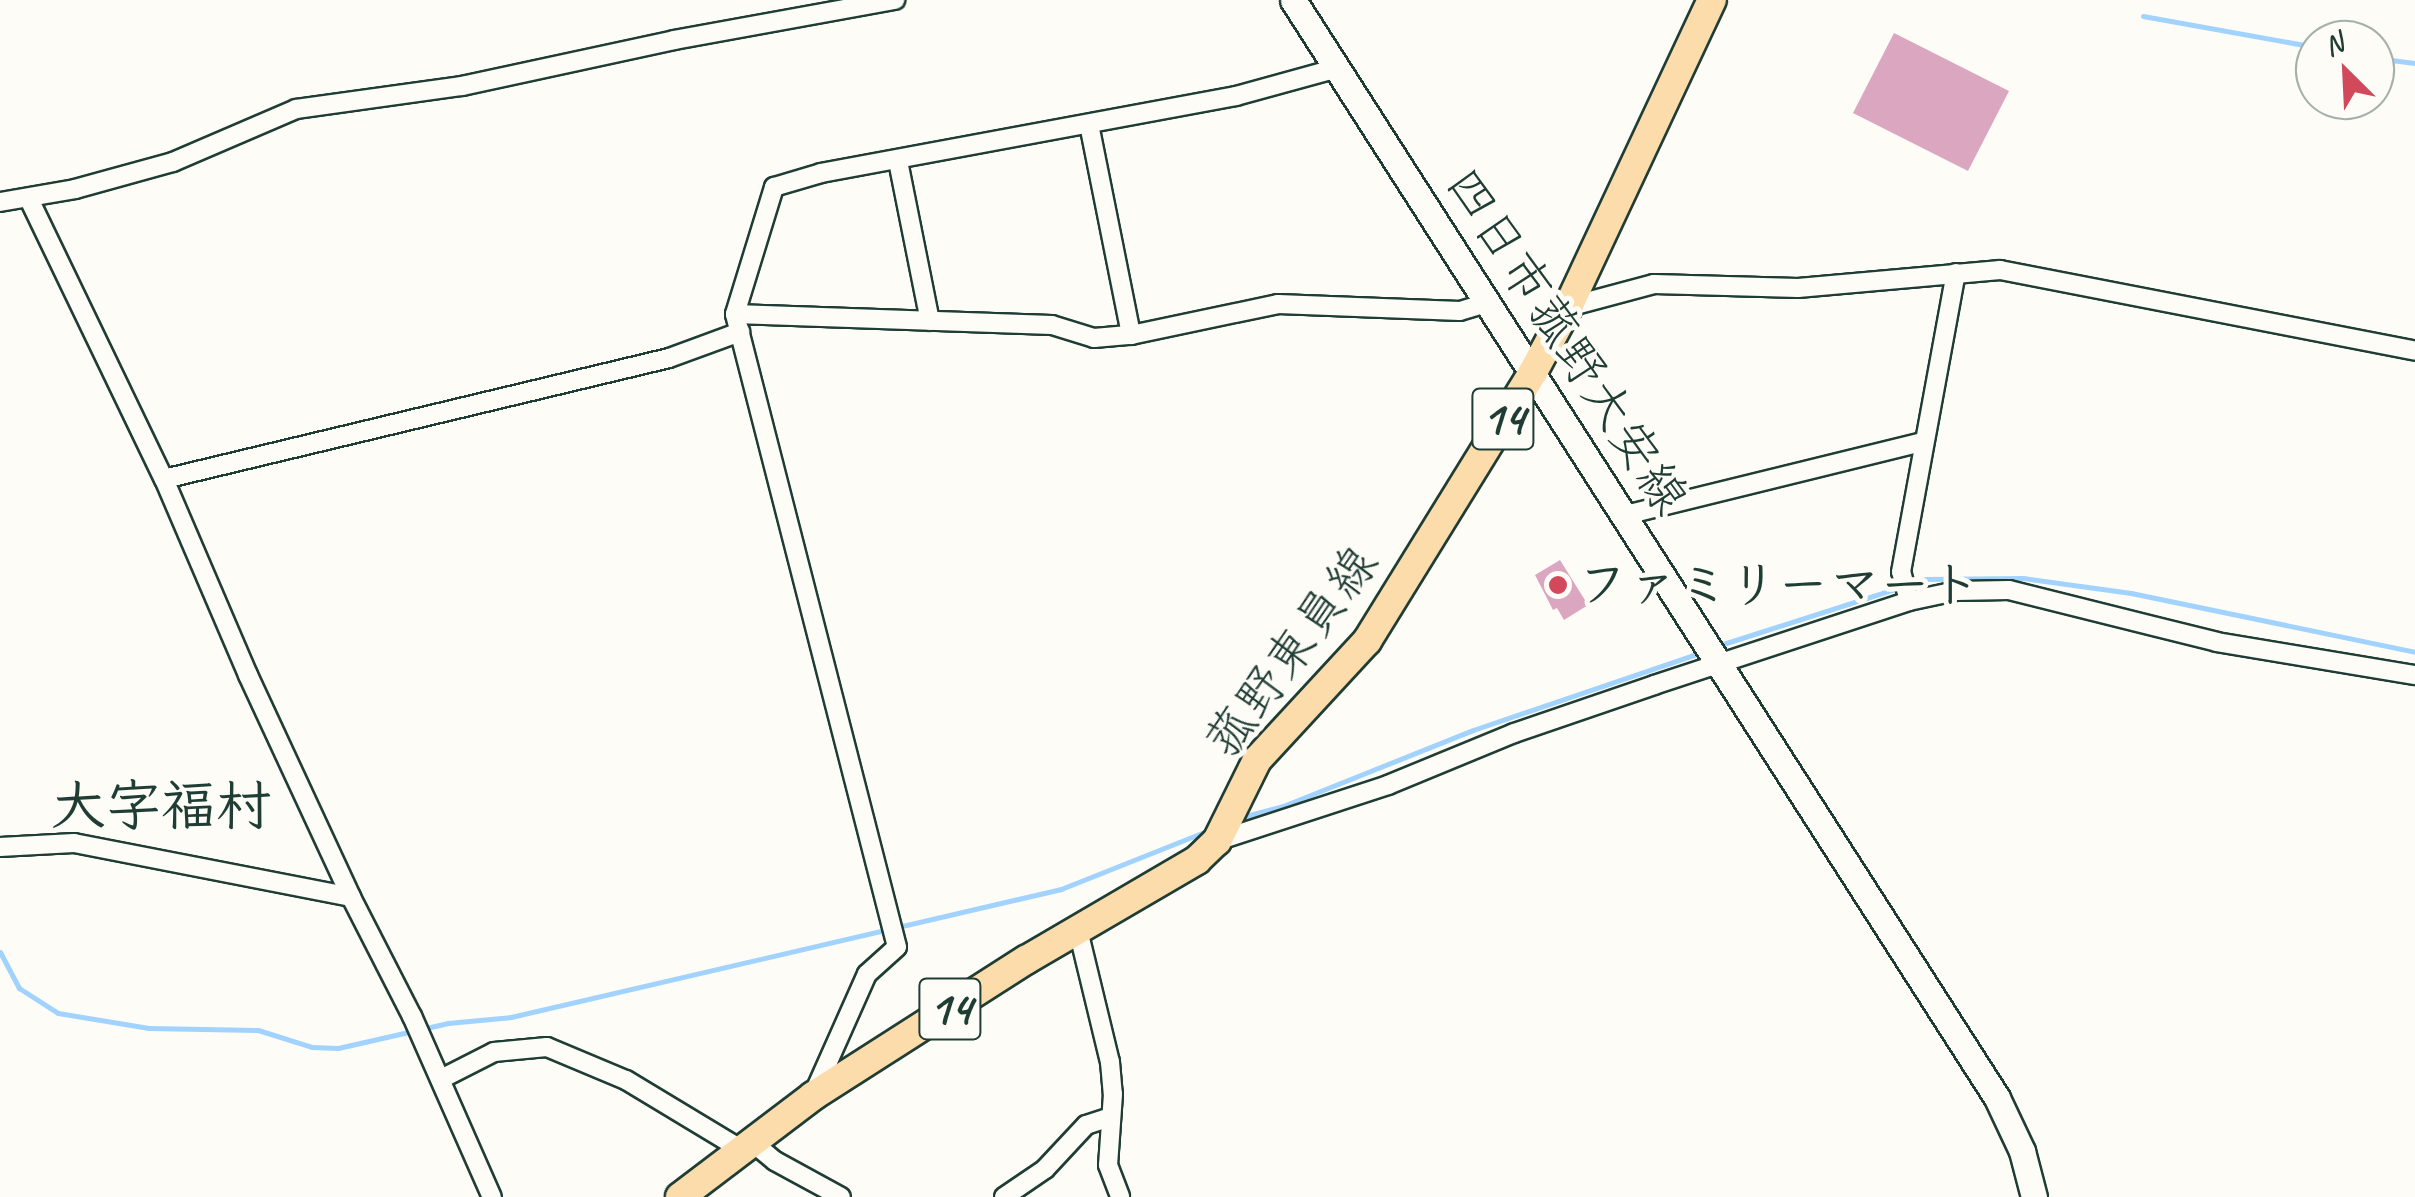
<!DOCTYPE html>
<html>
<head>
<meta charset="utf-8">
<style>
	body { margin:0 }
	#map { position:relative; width:2415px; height:1197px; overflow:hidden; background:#fdfcf7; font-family:Caveat,"Klee One",sans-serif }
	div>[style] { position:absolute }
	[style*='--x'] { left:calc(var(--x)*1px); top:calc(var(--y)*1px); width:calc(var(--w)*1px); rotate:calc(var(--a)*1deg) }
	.stream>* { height:5px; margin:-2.5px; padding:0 2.5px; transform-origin:2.5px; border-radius:2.5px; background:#a1d3fe }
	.building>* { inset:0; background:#dba6c0 }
	.roads { filter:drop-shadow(2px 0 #1f3d34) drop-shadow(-2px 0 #1f3d34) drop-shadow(0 2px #1f3d34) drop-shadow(0 -2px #1f3d34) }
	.minor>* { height:18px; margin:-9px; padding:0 9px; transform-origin:9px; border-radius:9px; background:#fdfcf7 }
	.secondary>* { height:25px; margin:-12.5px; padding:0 12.5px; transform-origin:12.5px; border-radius:12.5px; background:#fdfcf7 }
	.primary>* { height:28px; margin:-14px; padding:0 14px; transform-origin:14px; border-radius:14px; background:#fcdcab }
	.dots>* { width:28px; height:28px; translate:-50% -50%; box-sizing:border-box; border:5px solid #fdfcf7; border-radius:50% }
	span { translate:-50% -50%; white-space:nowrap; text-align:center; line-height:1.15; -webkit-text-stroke:10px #fdfcf7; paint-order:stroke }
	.shield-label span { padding:2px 8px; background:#fdfcf7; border:2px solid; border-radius:8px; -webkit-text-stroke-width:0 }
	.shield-label { font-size:48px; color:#1f3d34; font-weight:700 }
	.street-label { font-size:50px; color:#1f3d34 }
	.poi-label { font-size:50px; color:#1f3d34; font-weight:700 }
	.left { translate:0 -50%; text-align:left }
	.quarter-label { font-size:55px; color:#1f3d34; font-weight:700 }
	.north { position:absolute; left:2295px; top:20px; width:100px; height:100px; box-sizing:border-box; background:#fdfcf7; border:2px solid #a4b0a9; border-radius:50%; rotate:336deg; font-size:28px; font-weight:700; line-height:40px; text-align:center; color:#1f3d34 }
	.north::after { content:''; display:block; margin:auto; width:35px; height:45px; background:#d1495b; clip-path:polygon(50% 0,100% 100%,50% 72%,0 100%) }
</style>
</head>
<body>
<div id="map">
	<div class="stream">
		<i style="--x:2143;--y:16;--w:175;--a:10.2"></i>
		<i style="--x:2375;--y:58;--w:40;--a:7.1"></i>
		<i style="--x:1717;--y:646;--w:219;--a:-17.8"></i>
		<i style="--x:1926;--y:579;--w:97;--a:-0.6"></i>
		<i style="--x:2023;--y:578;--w:109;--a:7.9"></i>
		<i style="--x:2131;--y:593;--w:290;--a:11.7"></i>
		<i style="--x:1242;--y:817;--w:42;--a:-15"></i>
		<i style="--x:1283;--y:806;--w:205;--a:-21.8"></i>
		<i style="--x:1473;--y:730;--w:242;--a:-18.8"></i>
		<i style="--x:0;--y:952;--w:41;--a:62.2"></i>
		<i style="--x:19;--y:988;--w:46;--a:32.7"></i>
		<i style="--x:58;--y:1013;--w:92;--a:9.4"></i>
		<i style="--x:149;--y:1028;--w:109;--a:1.1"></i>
		<i style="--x:258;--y:1030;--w:57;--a:17.5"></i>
		<i style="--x:312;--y:1047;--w:26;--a:2"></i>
		<i style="--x:338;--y:1048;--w:113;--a:-12.8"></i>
		<i style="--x:448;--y:1023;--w:63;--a:-5.4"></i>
		<i style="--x:511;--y:1017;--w:565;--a:-13.1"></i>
		<i style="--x:1061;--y:889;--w:159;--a:-21.7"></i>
	</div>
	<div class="building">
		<i style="clip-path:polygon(1894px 33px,2009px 91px,1968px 171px,1853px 113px)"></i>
		<i style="clip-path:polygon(1560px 560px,1588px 605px,1564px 620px,1557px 608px,1553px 610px,1535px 575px)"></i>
	</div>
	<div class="roads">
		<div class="minor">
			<i style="--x:1089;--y:124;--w:215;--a:78.7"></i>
			<i style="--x:898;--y:161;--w:163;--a:78.7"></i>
			<i style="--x:29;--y:199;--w:311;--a:64.3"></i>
			<i style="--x:164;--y:479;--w:213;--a:66.8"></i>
			<i style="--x:248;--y:675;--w:245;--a:65.1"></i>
			<i style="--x:351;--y:897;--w:134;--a:62.9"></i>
			<i style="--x:412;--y:1016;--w:198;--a:66.2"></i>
			<i style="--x:0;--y:202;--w:76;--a:-9.8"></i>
			<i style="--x:75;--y:189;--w:102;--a:-15.4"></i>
			<i style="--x:173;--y:162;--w:134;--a:-23.3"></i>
			<i style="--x:296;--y:109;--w:168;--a:-7.9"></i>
			<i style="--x:462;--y:86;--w:217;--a:-12.2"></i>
			<i style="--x:674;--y:40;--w:225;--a:-10.3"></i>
			<i style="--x:1568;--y:307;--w:89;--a:-15"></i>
			<i style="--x:1654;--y:284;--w:144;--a:1.6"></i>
			<i style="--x:1798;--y:288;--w:203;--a:-5.1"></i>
			<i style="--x:2000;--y:270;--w:423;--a:11"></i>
			<i style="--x:735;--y:314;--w:317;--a:2"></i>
			<i style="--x:1052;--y:325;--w:44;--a:17.2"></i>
			<i style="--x:1094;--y:338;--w:37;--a:-5"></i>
			<i style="--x:1131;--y:335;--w:150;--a:-11.9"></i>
			<i style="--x:1278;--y:304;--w:182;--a:2.2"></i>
			<i style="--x:1460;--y:311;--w:28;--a:-17"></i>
			<i style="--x:164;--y:479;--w:519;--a:-13.47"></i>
			<i style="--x:669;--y:358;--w:76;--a:-20.1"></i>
			<i style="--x:1625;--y:515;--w:307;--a:-13.8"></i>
			<i style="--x:1909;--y:601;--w:30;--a:-105"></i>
			<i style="--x:1901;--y:572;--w:304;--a:-79.6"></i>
			<i style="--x:1217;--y:841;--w:180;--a:-18.1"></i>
			<i style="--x:1388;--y:785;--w:136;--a:-22.4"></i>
			<i style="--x:1514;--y:733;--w:148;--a:-18.9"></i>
			<i style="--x:1654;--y:685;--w:268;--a:-18.2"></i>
			<i style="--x:1909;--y:601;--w:48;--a:-12"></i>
			<i style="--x:1956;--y:591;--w:53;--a:-1.1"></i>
			<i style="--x:2009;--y:590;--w:214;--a:14"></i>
			<i style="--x:2217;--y:642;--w:201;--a:9.5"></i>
			<i style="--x:0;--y:847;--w:74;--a:-3.1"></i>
			<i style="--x:74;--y:843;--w:282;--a:11"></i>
			<i style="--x:1078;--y:930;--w:136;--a:76.4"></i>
			<i style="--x:1110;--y:1062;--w:32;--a:85"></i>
			<i style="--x:1113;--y:1094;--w:71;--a:94"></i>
			<i style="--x:1108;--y:1165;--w:34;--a:69"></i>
			<i style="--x:441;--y:1079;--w:59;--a:-27"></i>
			<i style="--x:494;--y:1052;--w:53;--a:-5.4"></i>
			<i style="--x:547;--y:1047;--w:86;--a:22.7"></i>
			<i style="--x:626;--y:1080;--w:135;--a:31.1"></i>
			<i style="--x:814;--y:1093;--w:130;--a:-66"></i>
			<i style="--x:867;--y:974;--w:40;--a:-42"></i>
			<i style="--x:897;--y:947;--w:653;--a:-104.36"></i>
			<i style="--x:735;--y:314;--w:133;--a:-72.9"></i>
			<i style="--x:774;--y:187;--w:49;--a:-16.6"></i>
			<i style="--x:821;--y:173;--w:422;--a:-10.5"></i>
			<i style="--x:1236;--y:96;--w:106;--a:-15.4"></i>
			<i style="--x:751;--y:1141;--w:31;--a:40"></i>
			<i style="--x:775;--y:1161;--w:75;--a:28.6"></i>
			<i style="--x:1004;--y:1197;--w:50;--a:-34.3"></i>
			<i style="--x:1045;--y:1169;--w:60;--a:-47"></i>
			<i style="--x:1086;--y:1125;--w:25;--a:-18"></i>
		</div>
		<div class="secondary">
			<i style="--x:1293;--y:0;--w:1304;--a:57.33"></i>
			<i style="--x:1997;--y:1098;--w:59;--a:64.7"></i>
			<i style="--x:2022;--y:1151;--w:48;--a:75.4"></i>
		</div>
		<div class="primary">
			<i style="--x:680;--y:1197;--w:167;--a:-37.2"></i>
			<i style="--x:813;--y:1096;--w:253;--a:-32.6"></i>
			<i style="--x:1026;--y:960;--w:198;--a:-30.3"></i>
			<i style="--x:1197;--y:860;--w:28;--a:-44"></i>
			<i style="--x:1217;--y:841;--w:90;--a:-63.7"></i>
			<i style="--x:1257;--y:760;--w:162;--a:-47.3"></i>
			<i style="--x:1367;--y:641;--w:316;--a:-58.3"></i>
			<i style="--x:1533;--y:372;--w:74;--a:-61.7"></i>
			<i style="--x:1568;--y:307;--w:339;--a:-64.9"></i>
		</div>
	</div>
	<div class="dots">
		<i style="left:1558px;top:585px;background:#d1495b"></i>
	</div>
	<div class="shield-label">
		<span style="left:1503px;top:419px">14</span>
		<span style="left:950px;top:1009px">14</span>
	</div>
	<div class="street-label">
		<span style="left:1567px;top:341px;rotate:57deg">四日市菰野大安線</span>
		<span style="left:1291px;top:652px;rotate:-53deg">菰野東員線</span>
	</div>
	<div class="poi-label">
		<span class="left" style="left:1578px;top:585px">ファミリーマート</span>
	</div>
	<div class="quarter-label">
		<span style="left:161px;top:807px">大字福村</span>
	</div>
	<div class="north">N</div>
</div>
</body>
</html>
